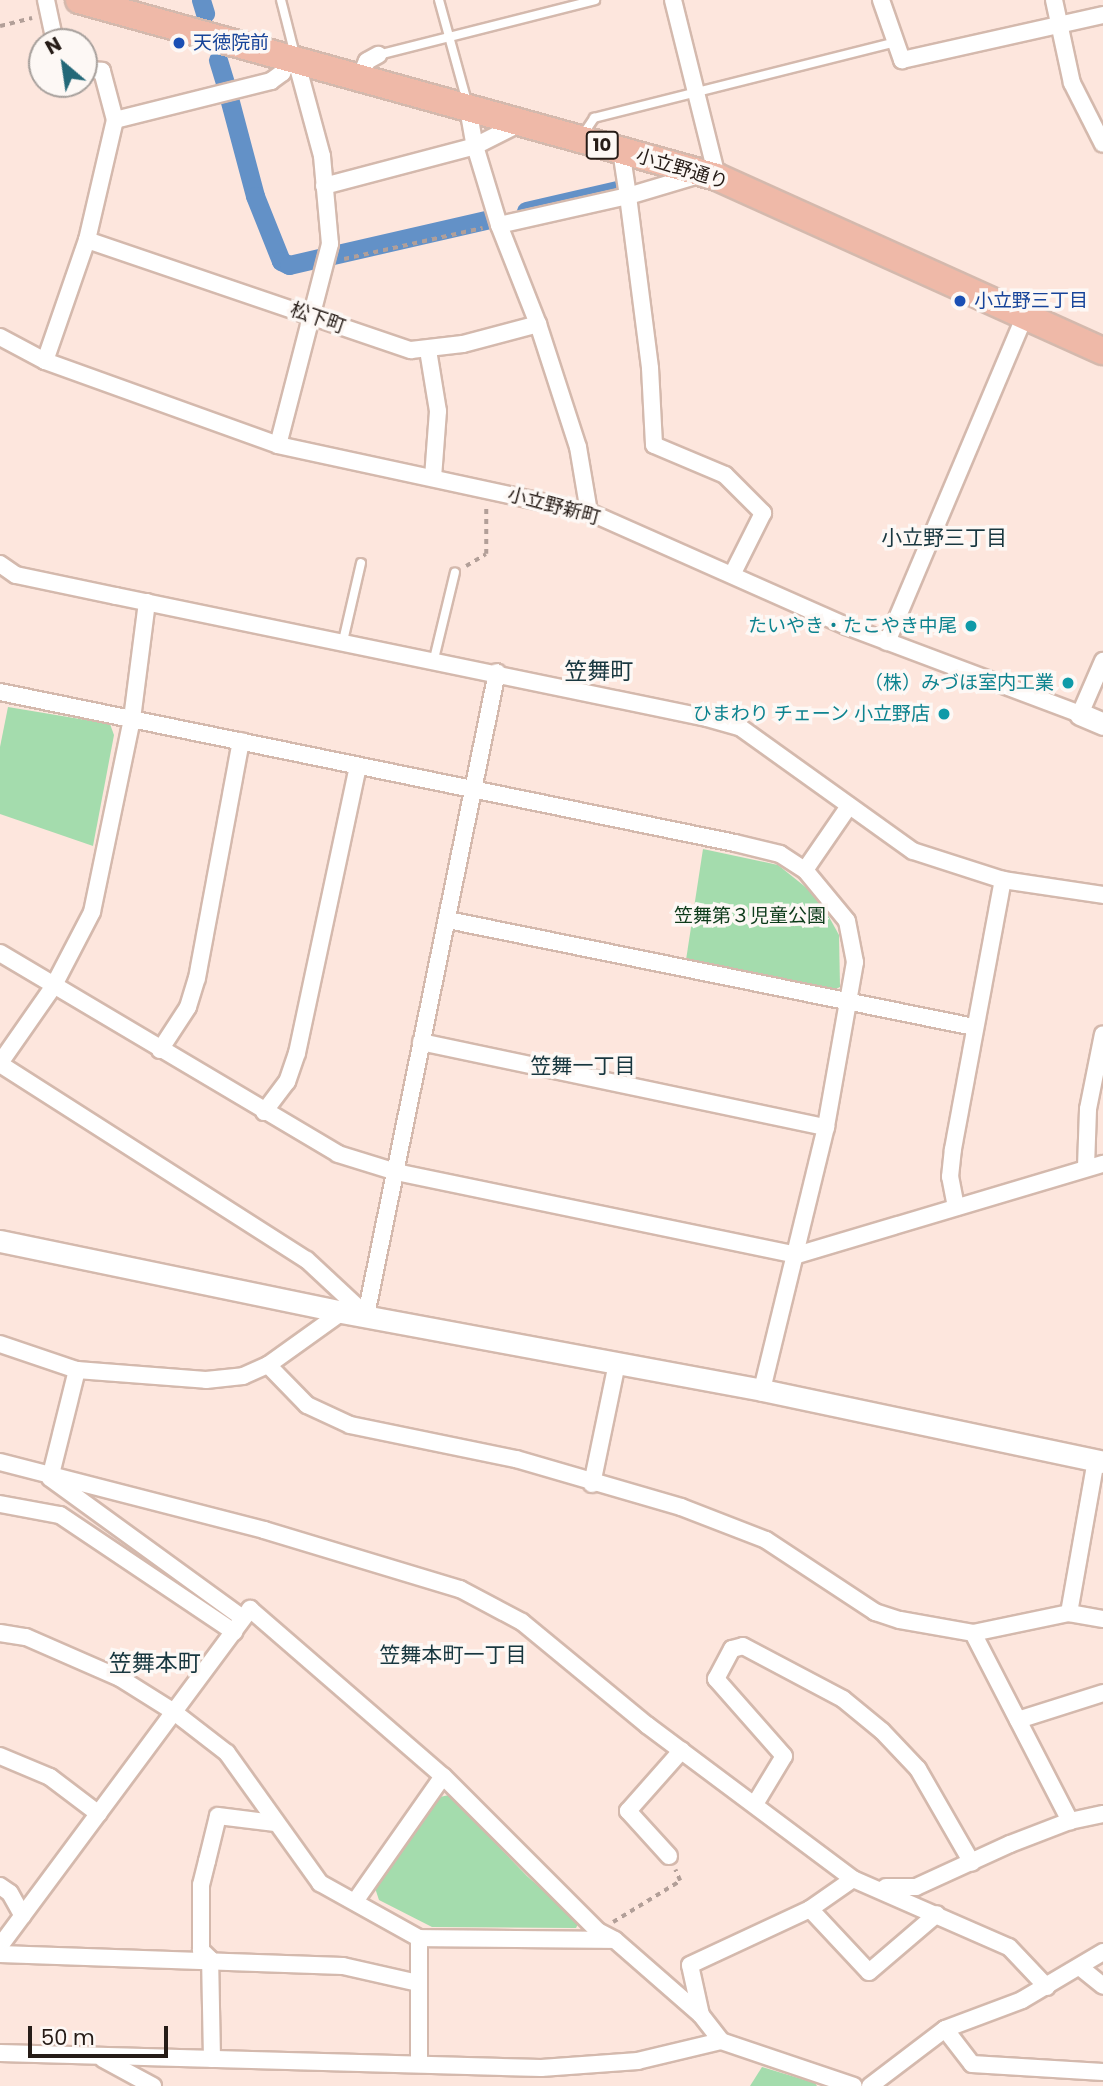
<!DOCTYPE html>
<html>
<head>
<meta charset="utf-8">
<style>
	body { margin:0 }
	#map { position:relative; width:1103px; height:2086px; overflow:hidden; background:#fde6dd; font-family:Poppins,"Noto Sans JP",sans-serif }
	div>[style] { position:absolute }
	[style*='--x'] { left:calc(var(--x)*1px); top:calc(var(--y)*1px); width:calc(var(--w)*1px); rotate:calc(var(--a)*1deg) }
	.green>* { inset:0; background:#a4dcad }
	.canal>* { height:19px; margin:-9.5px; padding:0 9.5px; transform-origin:9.5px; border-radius:9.5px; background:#6391c7 }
	.path>* { height:3.5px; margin-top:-1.75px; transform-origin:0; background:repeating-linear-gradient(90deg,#b29f98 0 5px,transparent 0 10px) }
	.roads { filter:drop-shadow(2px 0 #d4b9ad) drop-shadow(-2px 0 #d4b9ad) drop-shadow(0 2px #d4b9ad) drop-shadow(0 -2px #d4b9ad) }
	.service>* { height:8px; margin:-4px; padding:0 4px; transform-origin:4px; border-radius:4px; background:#fff }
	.minor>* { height:16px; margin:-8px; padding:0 8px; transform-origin:8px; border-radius:8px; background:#fff }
	.tertiary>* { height:21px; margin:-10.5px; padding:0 10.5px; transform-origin:10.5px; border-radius:10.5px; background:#fff }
	.primary>* { height:26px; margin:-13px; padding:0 13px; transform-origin:13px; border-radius:13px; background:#efb9a8 }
	.dots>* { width:19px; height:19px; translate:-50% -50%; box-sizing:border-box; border:4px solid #fdf8f5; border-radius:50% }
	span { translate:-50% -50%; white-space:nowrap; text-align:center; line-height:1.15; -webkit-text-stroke:7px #fdf8f5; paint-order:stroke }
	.shield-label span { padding:2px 5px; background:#fdf8f5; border:2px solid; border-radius:5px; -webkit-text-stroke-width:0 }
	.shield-label { font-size:18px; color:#261c17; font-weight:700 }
	.transit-label { font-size:19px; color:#164399 }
	.left { translate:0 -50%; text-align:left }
	.street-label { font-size:19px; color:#261c17 }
	.culture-label { font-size:19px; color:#0d838f }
	.right { translate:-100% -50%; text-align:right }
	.park-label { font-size:19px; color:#0d3b1a }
	.neighbourhood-label { font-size:21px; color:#18373f }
	.quarter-label { font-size:23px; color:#18373f }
	.north { position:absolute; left:28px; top:28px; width:70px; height:70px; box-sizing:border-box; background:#fdf8f5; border:2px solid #a7a09c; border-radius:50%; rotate:331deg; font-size:19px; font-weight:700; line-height:28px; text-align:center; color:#261c17 }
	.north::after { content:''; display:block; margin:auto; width:24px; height:32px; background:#236878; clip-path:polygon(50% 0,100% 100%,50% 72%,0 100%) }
	.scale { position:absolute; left:28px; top:2026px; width:140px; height:32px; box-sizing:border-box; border:4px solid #261c17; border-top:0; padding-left:9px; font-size:21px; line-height:24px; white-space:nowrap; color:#261c17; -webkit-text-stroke:5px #fdf8f5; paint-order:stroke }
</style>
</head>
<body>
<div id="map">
	<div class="green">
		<i style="clip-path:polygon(8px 707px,110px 724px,114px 735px,93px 846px,0 814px,0 747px)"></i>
		<i style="clip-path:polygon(703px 849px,778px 865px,818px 897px,839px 935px,840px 987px,834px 990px,686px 960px)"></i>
		<i style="clip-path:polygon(449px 1795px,527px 1876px,579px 1922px,576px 1928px,432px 1927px,379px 1900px,375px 1888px,440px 1797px)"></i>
		<i style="clip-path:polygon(762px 2067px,815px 2083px,817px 2086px,750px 2086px)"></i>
	</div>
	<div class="canal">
		<i style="--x:201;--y:0;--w:14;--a:73"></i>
		<i style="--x:218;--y:60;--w:28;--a:73"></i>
		<i style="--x:229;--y:98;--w:101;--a:75.1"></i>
		<i style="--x:255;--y:196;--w:70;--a:68.2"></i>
		<i style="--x:281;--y:261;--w:9;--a:27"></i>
		<i style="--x:289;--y:265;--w:32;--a:-13"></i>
		<i style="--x:526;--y:211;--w:98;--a:-13"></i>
		<i style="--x:333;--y:255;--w:161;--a:-12.9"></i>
	</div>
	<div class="path">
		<i style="--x:0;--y:26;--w:33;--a:-14"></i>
		<i style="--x:344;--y:259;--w:142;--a:-12.6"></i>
		<i style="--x:466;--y:566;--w:23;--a:-31"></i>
		<i style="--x:486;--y:554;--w:47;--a:-90"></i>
		<i style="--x:613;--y:1922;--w:79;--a:-31.5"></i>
		<i style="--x:680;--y:1881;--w:12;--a:-114"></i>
	</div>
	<div class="roads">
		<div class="service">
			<i style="--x:281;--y:0;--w:57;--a:75.7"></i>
			<i style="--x:439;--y:0;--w:106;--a:74.6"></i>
			<i style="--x:378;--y:55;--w:224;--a:-14.2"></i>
			<i style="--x:582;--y:136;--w:22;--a:-56"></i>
			<i style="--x:594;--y:118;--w:308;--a:-14.1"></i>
			<i style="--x:343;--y:641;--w:80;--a:-77"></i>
			<i style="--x:434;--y:659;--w:89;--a:-76.4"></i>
		</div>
		<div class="minor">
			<i style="--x:46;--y:0;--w:43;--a:77.9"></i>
			<i style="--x:673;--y:0;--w:182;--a:76"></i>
			<i style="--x:881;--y:0;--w:64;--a:70.7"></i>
			<i style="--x:902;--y:60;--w:206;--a:-12.6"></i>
			<i style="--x:1054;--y:0;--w:85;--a:77.8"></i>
			<i style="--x:1072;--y:83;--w:68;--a:63.1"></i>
			<i style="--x:360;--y:78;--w:18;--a:-68"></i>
			<i style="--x:367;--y:61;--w:13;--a:-29"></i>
			<i style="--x:468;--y:108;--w:39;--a:80"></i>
			<i style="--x:475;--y:146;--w:83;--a:73.1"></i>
			<i style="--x:499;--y:225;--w:106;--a:68.5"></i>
			<i style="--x:538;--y:324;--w:129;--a:72"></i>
			<i style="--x:578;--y:447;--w:66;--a:80.4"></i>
			<i style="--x:115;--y:120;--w:161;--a:-14"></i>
			<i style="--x:271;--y:81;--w:14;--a:-36"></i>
			<i style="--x:282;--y:73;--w:17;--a:-65"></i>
			<i style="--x:702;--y:174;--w:77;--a:163.4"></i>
			<i style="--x:628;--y:196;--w:173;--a:82.7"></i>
			<i style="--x:650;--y:368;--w:77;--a:87"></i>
			<i style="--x:654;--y:445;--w:77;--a:22.9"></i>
			<i style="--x:725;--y:475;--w:54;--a:45"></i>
			<i style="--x:763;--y:513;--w:67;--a:116.6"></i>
			<i style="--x:324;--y:186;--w:156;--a:-14.8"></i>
			<i style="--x:475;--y:146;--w:51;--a:-26.6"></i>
			<i style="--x:499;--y:225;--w:132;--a:-12.7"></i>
			<i style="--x:628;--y:196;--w:47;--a:-98.7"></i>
			<i style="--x:87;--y:240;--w:342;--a:18.8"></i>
			<i style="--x:411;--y:350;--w:52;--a:-6.6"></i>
			<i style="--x:463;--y:344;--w:78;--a:-14.9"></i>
			<i style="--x:0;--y:337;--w:51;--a:28.1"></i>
			<i style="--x:45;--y:361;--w:248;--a:19.8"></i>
			<i style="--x:278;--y:445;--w:318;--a:12.2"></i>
			<i style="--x:589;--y:512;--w:281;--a:23.9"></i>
			<i style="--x:846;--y:626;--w:250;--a:20.6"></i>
			<i style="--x:1080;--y:714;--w:58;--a:-66.5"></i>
			<i style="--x:428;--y:350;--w:62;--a:80.7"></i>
			<i style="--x:438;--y:411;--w:66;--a:94.3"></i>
			<i style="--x:45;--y:361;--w:128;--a:-70.9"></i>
			<i style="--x:87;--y:240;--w:123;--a:-76.9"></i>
			<i style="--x:115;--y:120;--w:51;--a:-104.9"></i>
			<i style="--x:102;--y:71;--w:18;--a:-174"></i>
			<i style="--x:278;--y:445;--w:208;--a:-75.5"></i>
			<i style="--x:330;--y:244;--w:88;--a:-95.2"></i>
			<i style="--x:322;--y:156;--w:99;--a:-105.2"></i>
			<i style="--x:0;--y:564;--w:19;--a:35"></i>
			<i style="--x:16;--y:575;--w:102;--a:11.9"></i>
			<i style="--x:116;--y:596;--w:603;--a:11.66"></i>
			<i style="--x:707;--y:718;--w:35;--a:16"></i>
			<i style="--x:741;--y:728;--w:211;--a:35.6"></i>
			<i style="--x:913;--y:851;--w:95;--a:17.9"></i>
			<i style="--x:1003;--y:880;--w:101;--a:8.5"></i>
			<i style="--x:887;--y:642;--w:354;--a:-67.1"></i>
			<i style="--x:0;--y:692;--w:750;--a:11.61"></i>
			<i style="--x:735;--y:843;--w:46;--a:13.7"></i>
			<i style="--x:780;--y:854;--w:30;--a:33"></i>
			<i style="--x:805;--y:870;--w:66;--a:50.5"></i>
			<i style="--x:847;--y:921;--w:42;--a:79"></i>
			<i style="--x:855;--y:962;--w:168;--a:100"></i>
			<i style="--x:826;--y:1127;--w:271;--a:103.7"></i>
			<i style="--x:805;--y:870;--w:78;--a:-55.5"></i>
			<i style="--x:448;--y:920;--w:537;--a:11.5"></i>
			<i style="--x:0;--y:953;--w:393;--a:30.7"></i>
			<i style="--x:338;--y:1154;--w:61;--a:17.2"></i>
			<i style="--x:396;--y:1172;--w:409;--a:11.7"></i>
			<i style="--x:797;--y:1255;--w:319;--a:-16.6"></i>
			<i style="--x:421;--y:1042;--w:414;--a:11.9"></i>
			<i style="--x:160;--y:1050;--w:51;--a:-56.9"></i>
			<i style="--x:188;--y:1007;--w:30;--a:-73"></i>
			<i style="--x:197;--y:978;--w:241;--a:-79.5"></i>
			<i style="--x:0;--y:1063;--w:93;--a:-55.1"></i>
			<i style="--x:53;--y:987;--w:85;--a:-62.5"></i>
			<i style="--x:92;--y:912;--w:197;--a:-78.3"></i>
			<i style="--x:132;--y:719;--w:118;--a:-82.7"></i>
			<i style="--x:0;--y:1064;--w:364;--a:32.6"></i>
			<i style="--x:307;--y:1260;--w:81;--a:43"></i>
			<i style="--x:264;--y:1112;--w:38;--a:-53"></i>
			<i style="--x:287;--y:1082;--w:31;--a:-71"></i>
			<i style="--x:297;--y:1053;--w:293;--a:-78"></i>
			<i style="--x:1086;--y:1167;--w:58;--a:-88"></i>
			<i style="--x:1088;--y:1109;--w:76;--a:-78.7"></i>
			<i style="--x:956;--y:1207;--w:31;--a:-101"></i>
			<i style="--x:950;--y:1177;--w:28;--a:-84"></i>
			<i style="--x:953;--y:1149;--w:274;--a:-79.5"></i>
			<i style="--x:366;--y:1315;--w:656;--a:-78.48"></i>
			<i style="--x:0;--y:1344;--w:81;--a:18.7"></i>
			<i style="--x:77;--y:1370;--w:129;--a:4.4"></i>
			<i style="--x:206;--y:1380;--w:37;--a:-6"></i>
			<i style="--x:243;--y:1376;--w:27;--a:-24"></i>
			<i style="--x:268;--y:1365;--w:91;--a:-35.6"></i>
			<i style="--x:268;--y:1365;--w:56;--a:45.7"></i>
			<i style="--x:307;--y:1405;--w:47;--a:24.9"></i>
			<i style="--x:350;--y:1425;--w:169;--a:11.6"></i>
			<i style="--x:516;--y:1459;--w:172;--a:16.2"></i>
			<i style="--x:681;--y:1507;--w:91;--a:21.2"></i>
			<i style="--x:766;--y:1540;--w:131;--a:33.4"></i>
			<i style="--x:875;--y:1612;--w:26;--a:18"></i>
			<i style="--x:900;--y:1620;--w:74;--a:10.1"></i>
			<i style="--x:973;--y:1633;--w:98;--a:-11.8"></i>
			<i style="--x:1069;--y:1613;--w:35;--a:10"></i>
			<i style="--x:77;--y:1370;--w:111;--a:104"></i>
			<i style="--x:50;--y:1478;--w:238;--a:36"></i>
			<i style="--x:0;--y:1462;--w:273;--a:14.4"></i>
			<i style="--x:264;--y:1530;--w:205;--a:16.8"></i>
			<i style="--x:460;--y:1589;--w:70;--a:28"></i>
			<i style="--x:522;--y:1622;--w:162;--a:39.5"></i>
			<i style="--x:647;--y:1725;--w:257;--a:36.8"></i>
			<i style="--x:853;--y:1879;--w:170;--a:23.6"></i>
			<i style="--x:1009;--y:1947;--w:55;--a:46.5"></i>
			<i style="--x:592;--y:1484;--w:124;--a:-78.3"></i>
			<i style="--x:0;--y:1504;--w:61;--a:10.4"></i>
			<i style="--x:60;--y:1515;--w:210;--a:33.9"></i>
			<i style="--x:1069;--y:1613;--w:155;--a:-80"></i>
			<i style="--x:0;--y:1633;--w:26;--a:9"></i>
			<i style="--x:26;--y:1637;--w:103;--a:23.6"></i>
			<i style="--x:120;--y:1678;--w:64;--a:32.2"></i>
			<i style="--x:174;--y:1712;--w:67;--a:37.7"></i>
			<i style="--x:227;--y:1753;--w:160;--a:54.4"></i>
			<i style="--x:320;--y:1883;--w:113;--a:29.1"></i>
			<i style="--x:419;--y:1938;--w:194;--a:0.6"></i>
			<i style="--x:973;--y:1633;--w:212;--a:62.7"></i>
			<i style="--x:1018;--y:1720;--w:89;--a:-17.6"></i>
			<i style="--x:0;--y:1756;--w:54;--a:22.8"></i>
			<i style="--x:50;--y:1777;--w:61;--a:37.1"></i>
			<i style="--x:755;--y:1804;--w:56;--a:-58.9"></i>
			<i style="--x:784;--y:1756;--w:103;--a:-131.4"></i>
			<i style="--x:716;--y:1679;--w:34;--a:-62"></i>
			<i style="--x:732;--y:1649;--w:11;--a:-15"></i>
			<i style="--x:743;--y:1646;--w:113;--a:27.9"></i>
			<i style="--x:843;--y:1699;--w:50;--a:39.4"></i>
			<i style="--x:882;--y:1731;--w:52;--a:46.5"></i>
			<i style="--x:918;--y:1769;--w:108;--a:60.1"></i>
			<i style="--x:669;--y:1856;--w:61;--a:-132.3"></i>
			<i style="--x:628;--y:1811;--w:81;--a:-48.5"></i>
			<i style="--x:0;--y:1886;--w:12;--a:35"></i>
			<i style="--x:10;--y:1893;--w:26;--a:61"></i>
			<i style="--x:886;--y:1887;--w:30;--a:0"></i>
			<i style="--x:916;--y:1887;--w:103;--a:-24.6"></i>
			<i style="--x:1010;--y:1844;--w:64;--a:-21"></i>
			<i style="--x:1070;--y:1821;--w:34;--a:-12"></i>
			<i style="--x:356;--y:1900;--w:151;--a:-54.9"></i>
			<i style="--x:810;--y:1909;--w:86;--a:46.9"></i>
			<i style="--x:869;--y:1972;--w:89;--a:-40.5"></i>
			<i style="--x:0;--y:1946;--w:420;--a:-53.4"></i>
			<i style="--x:250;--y:1609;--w:255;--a:40.9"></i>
			<i style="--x:443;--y:1776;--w:219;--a:45"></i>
			<i style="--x:598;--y:1931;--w:19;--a:28"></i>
			<i style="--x:615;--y:1940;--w:114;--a:41.1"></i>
			<i style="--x:701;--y:2015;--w:33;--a:52"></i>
			<i style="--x:721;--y:2041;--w:85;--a:166.5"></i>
			<i style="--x:638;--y:2061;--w:97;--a:175.9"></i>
			<i style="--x:541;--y:2068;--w:541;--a:-178.41"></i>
			<i style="--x:0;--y:1954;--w:343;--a:2"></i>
			<i style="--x:343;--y:1966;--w:77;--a:12.8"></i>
			<i style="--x:1081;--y:1968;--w:28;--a:39"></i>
			<i style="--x:701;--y:2015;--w:51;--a:-102.4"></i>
			<i style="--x:690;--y:1965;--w:132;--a:-25"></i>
			<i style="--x:810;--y:1909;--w:52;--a:-34.9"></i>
			<i style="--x:945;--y:2029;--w:44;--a:52.4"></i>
			<i style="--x:972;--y:2064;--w:131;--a:3.5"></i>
			<i style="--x:721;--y:2041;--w:140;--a:18.7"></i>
			<i style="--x:103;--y:2059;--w:57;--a:28.4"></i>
			<i style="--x:212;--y:2059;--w:100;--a:-91.1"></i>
			<i style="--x:210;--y:1959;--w:13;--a:-135"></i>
			<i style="--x:201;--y:1950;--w:65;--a:-90"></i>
			<i style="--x:201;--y:1885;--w:25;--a:-76"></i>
			<i style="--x:207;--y:1861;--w:46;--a:-76.3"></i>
			<i style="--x:218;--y:1816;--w:56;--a:7.1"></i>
			<i style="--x:419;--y:2064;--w:126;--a:-90"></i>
			<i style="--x:870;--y:2086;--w:94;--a:-37.2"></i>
			<i style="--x:945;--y:2029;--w:82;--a:-20.6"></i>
			<i style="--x:1022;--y:2000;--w:94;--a:-30.7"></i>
		</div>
		<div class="tertiary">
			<i style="--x:1080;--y:714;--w:25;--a:23"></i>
			<i style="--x:0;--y:1241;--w:349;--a:11.7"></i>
			<i style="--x:342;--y:1312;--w:427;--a:10.5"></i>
			<i style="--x:762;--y:1390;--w:349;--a:11.9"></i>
		</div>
		<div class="primary">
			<i style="--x:79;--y:0;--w:662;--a:15.51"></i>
			<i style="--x:717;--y:177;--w:423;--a:24.3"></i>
		</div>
	</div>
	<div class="dots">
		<i style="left:179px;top:43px;background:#1a4fb4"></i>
		<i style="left:960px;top:301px;background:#1a4fb4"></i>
		<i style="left:971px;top:626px;background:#0f9aa8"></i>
		<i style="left:1068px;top:683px;background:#0f9aa8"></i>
		<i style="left:944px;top:714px;background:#0f9aa8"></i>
	</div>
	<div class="shield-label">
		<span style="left:602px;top:145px">10</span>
	</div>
	<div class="transit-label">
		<span class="left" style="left:193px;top:43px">天徳院前</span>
		<span class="left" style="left:974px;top:301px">小立野三丁目</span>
	</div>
	<div class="street-label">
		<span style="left:682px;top:169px;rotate:17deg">小立野通り</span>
		<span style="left:318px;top:318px;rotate:19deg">松下町</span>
		<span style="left:554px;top:506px;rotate:15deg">小立野新町</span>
	</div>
	<div class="culture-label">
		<span class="right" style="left:957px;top:626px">たいやき・たこやき中尾</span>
		<span class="right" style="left:1054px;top:683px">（株）みづほ室内工業</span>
		<span class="right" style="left:930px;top:714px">ひまわり チェーン 小立野店</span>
	</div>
	<div class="park-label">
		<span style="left:750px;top:916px">笠舞第３児童公園</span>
	</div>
	<div class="neighbourhood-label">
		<span style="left:944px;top:538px">小立野三丁目</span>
		<span style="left:583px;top:1066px">笠舞一丁目</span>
		<span style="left:453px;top:1655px">笠舞本町一丁目</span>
	</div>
	<div class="quarter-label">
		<span style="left:599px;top:671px">笠舞町</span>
		<span style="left:155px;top:1663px">笠舞本町</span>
	</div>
	<div class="north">N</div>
	<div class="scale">50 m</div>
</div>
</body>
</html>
